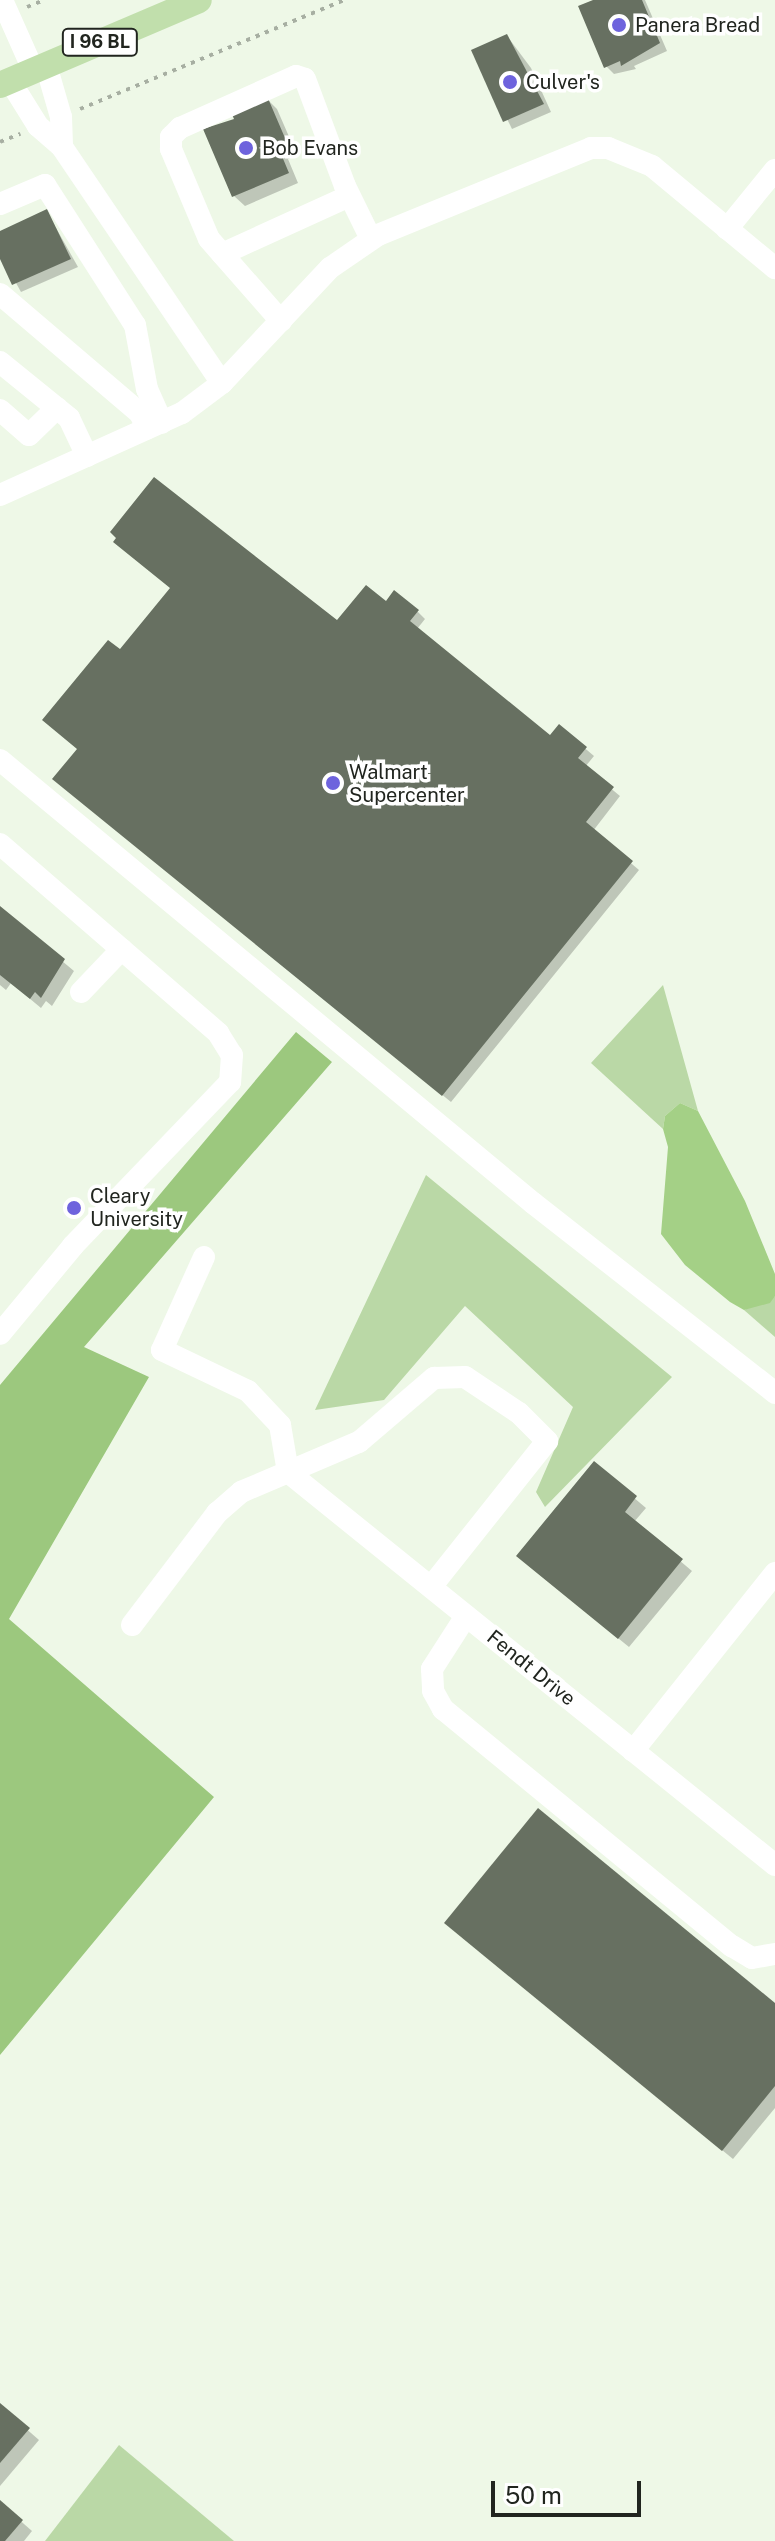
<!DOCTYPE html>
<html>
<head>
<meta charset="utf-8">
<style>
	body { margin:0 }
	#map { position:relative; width:775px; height:2541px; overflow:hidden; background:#eef8e7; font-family:"Public Sans",sans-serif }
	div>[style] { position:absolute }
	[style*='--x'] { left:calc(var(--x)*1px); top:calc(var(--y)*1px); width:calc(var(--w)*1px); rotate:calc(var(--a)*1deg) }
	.green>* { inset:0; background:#bad8a6 }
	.forest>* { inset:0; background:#9cc87e }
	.water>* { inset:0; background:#a4d086 }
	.shadow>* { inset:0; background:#0003 }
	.building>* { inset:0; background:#677061 }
	.path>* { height:4px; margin-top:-2px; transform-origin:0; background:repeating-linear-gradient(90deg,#a7afa2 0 4px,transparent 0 10px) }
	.minor>* { height:22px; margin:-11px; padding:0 11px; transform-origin:11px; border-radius:11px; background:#fff }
	.major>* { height:26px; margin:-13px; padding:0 13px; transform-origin:13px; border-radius:13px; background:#c1dfac }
	.dots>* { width:22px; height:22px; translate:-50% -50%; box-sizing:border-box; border:4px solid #fff; border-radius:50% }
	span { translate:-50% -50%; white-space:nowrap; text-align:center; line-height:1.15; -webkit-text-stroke:7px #fff; paint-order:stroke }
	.shield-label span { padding:2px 6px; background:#fff; border:2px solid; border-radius:6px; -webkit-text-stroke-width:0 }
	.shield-label { font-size:18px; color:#21251f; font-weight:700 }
	.poi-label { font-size:20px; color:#21251f }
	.left { translate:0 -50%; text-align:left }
	.street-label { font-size:20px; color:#21251f }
	.scale { position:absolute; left:491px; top:2481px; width:150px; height:36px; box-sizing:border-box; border:4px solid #21251f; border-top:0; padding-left:10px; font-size:24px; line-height:28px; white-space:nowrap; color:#21251f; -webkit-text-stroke:6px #fff; paint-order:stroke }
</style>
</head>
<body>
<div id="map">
	<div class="green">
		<i style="clip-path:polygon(663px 985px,698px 1111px,680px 1103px,665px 1116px,663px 1129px,591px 1063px)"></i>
		<i style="clip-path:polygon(426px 1175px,672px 1377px,545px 1507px,536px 1492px,573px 1407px,465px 1306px,384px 1400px,315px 1410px)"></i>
		<i style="clip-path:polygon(775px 1296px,775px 1337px,744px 1310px)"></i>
		<i style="clip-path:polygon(119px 2445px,234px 2541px,45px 2541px)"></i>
	</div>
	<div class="forest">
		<i style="clip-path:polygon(296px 1032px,332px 1062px,84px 1347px,149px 1377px,9px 1619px,214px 1797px,0 2055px,0 1385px)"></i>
	</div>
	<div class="water">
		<i style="clip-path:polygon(680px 1103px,698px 1111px,745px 1201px,775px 1274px,775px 1296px,770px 1303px,744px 1310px,730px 1302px,685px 1265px,661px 1234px,668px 1147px,663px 1129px,665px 1116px)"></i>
	</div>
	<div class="shadow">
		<i style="clip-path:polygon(596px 0,645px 0,667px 51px,634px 66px,636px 69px,614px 74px,606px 66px)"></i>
		<i style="clip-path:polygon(507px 36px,531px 68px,551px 112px,512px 129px,474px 51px)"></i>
		<i style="clip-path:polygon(266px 98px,277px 109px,297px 155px,288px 159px,298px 183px,245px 206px,234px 196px,237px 120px)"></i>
		<i style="clip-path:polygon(47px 212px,78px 267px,21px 292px,0 254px,0 234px)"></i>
		<i style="clip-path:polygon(386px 604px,418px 612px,425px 619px,417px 629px,550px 738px,560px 727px,594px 756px,585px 767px,620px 796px,593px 831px,639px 870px,451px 1102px,63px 786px,120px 652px,338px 623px)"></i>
		<i style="clip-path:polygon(0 909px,74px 971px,52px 1006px,46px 1001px,41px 1008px,11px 983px,6px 990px,0 985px)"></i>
		<i style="clip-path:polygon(594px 1464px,646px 1508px,634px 1522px,692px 1571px,629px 1647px,529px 1566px)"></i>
		<i style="clip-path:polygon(457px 1933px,775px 2005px,775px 2108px,733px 2159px)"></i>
		<i style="clip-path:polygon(0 2406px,39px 2440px,0 2486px)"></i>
		<i style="clip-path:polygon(0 2503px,32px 2531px,24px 2541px,0 2541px)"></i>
	</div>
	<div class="building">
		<i style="clip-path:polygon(593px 0,642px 0,660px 43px,621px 66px,620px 61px,604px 68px,578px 6px)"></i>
		<i style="clip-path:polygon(507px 34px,544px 104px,503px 122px,471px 50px)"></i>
		<i style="clip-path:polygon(267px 96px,288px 145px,279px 149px,289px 173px,232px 197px,203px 129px,234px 119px,231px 112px)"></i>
		<i style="clip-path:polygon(47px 209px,71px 259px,12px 285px,0 259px,0 231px)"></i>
		<i style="clip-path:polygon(154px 477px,337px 620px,366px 585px,386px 601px,394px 590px,419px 610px,410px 621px,550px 735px,559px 724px,587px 747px,578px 758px,614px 787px,586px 822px,633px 861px,442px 1096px,52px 779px,77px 749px,42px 720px,108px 640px,120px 649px,170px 588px,113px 542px,116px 538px,110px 532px)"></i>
		<i style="clip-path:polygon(0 906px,65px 959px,41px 998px,35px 992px,30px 999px,0 975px)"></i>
		<i style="clip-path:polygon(594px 1461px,637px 1496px,625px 1512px,683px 1559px,618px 1639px,516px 1556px)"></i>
		<i style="clip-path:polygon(538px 1808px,775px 2003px,775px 2086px,722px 2151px,444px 1923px)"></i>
		<i style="clip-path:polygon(0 2403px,30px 2428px,0 2463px)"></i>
		<i style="clip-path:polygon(0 2500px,23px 2520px,5px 2541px,0 2541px)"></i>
	</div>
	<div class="path">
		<i style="--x:27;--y:7;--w:18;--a:-22"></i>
		<i style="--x:80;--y:109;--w:286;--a:-22.4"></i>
		<i style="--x:0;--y:142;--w:22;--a:-22"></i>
	</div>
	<div class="minor">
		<i style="--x:2;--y:0;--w:79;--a:66"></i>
		<i style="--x:46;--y:65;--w:54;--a:73.9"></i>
		<i style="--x:61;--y:117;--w:30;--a:88"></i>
		<i style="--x:10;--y:81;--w:53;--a:58.1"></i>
		<i style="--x:38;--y:126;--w:32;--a:41"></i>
		<i style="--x:62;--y:147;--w:285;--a:55.9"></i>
		<i style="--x:0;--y:204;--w:49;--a:-22.9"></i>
		<i style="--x:45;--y:185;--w:166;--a:57.3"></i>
		<i style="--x:135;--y:325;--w:65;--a:79.4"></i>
		<i style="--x:147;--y:389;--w:37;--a:66"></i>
		<i style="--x:727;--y:229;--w:76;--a:-50.9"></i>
		<i style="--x:222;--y:254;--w:140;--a:-24.5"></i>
		<i style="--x:0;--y:294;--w:184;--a:40.4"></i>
		<i style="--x:140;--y:413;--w:17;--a:66"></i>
		<i style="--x:281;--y:321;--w:109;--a:-131.3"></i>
		<i style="--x:209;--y:239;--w:98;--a:-112.9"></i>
		<i style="--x:171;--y:149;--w:12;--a:-90"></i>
		<i style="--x:171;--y:137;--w:13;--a:-45"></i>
		<i style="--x:180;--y:128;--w:127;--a:-24.1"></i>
		<i style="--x:296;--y:76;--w:9;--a:18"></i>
		<i style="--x:305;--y:79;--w:114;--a:69.5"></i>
		<i style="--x:345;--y:186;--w:59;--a:63.9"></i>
		<i style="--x:0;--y:362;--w:89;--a:39.1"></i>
		<i style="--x:69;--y:418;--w:42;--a:64.7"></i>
		<i style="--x:0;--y:410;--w:38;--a:41"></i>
		<i style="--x:29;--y:435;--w:39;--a:-44"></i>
		<i style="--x:0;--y:495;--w:200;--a:-24.3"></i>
		<i style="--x:182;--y:413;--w:50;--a:-36.9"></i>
		<i style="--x:222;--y:383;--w:158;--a:-46.8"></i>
		<i style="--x:330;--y:268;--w:58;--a:-34.5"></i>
		<i style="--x:378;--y:235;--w:230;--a:-22.2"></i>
		<i style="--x:591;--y:148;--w:17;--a:0"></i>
		<i style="--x:608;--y:148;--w:48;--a:22.2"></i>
		<i style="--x:652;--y:166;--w:160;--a:39.7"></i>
		<i style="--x:0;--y:760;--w:693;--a:39.73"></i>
		<i style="--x:533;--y:1203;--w:308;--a:38.1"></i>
		<i style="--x:0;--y:844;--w:289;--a:40.9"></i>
		<i style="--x:218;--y:1033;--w:26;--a:58"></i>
		<i style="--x:232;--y:1055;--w:27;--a:94"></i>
		<i style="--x:230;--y:1082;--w:227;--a:133.8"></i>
		<i style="--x:73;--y:1246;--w:114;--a:129.7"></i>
		<i style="--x:81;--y:992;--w:59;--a:-46.4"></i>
		<i style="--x:204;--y:1257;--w:102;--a:114.3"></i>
		<i style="--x:162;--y:1350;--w:95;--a:25.5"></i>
		<i style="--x:248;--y:1391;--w:47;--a:46.7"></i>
		<i style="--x:280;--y:1425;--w:48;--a:80.3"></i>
		<i style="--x:288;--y:1472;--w:626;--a:38.9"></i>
		<i style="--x:466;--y:1616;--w:63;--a:122.7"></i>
		<i style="--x:432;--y:1669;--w:22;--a:87"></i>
		<i style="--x:433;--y:1691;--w:21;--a:61"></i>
		<i style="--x:443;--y:1709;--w:374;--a:39.4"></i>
		<i style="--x:732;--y:1946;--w:23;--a:31"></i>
		<i style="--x:752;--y:1958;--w:23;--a:-10"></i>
		<i style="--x:132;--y:1625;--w:141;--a:-52.8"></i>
		<i style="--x:217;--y:1513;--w:32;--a:-41"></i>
		<i style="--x:241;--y:1492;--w:128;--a:-23"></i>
		<i style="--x:359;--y:1442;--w:99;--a:-40.5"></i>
		<i style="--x:434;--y:1378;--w:31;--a:-2"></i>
		<i style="--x:465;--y:1377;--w:65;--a:33.7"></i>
		<i style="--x:519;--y:1413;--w:40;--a:45"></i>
		<i style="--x:547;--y:1441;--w:186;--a:128.5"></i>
		<i style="--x:633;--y:1751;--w:228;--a:-51.4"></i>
	</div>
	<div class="major">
		<i style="--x:0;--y:85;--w:216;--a:-23.1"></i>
	</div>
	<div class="dots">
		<i style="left:619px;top:25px;background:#6e63dd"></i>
		<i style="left:510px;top:82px;background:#6e63dd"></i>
		<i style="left:246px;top:148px;background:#6e63dd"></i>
		<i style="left:333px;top:783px;background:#6e63dd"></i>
		<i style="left:74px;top:1208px;background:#6e63dd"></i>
	</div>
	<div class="shield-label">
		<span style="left:100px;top:42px">I 96 BL</span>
	</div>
	<div class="poi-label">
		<span class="left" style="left:635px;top:25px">Panera Bread</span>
		<span class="left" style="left:526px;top:82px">Culver's</span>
		<span class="left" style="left:262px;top:148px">Bob Evans</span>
		<span class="left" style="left:349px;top:784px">Walmart<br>Supercenter</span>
		<span class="left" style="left:90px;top:1208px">Cleary<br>University</span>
	</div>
	<div class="street-label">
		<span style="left:531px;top:1668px;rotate:39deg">Fendt Drive</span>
	</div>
	<div class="scale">50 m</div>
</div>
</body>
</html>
